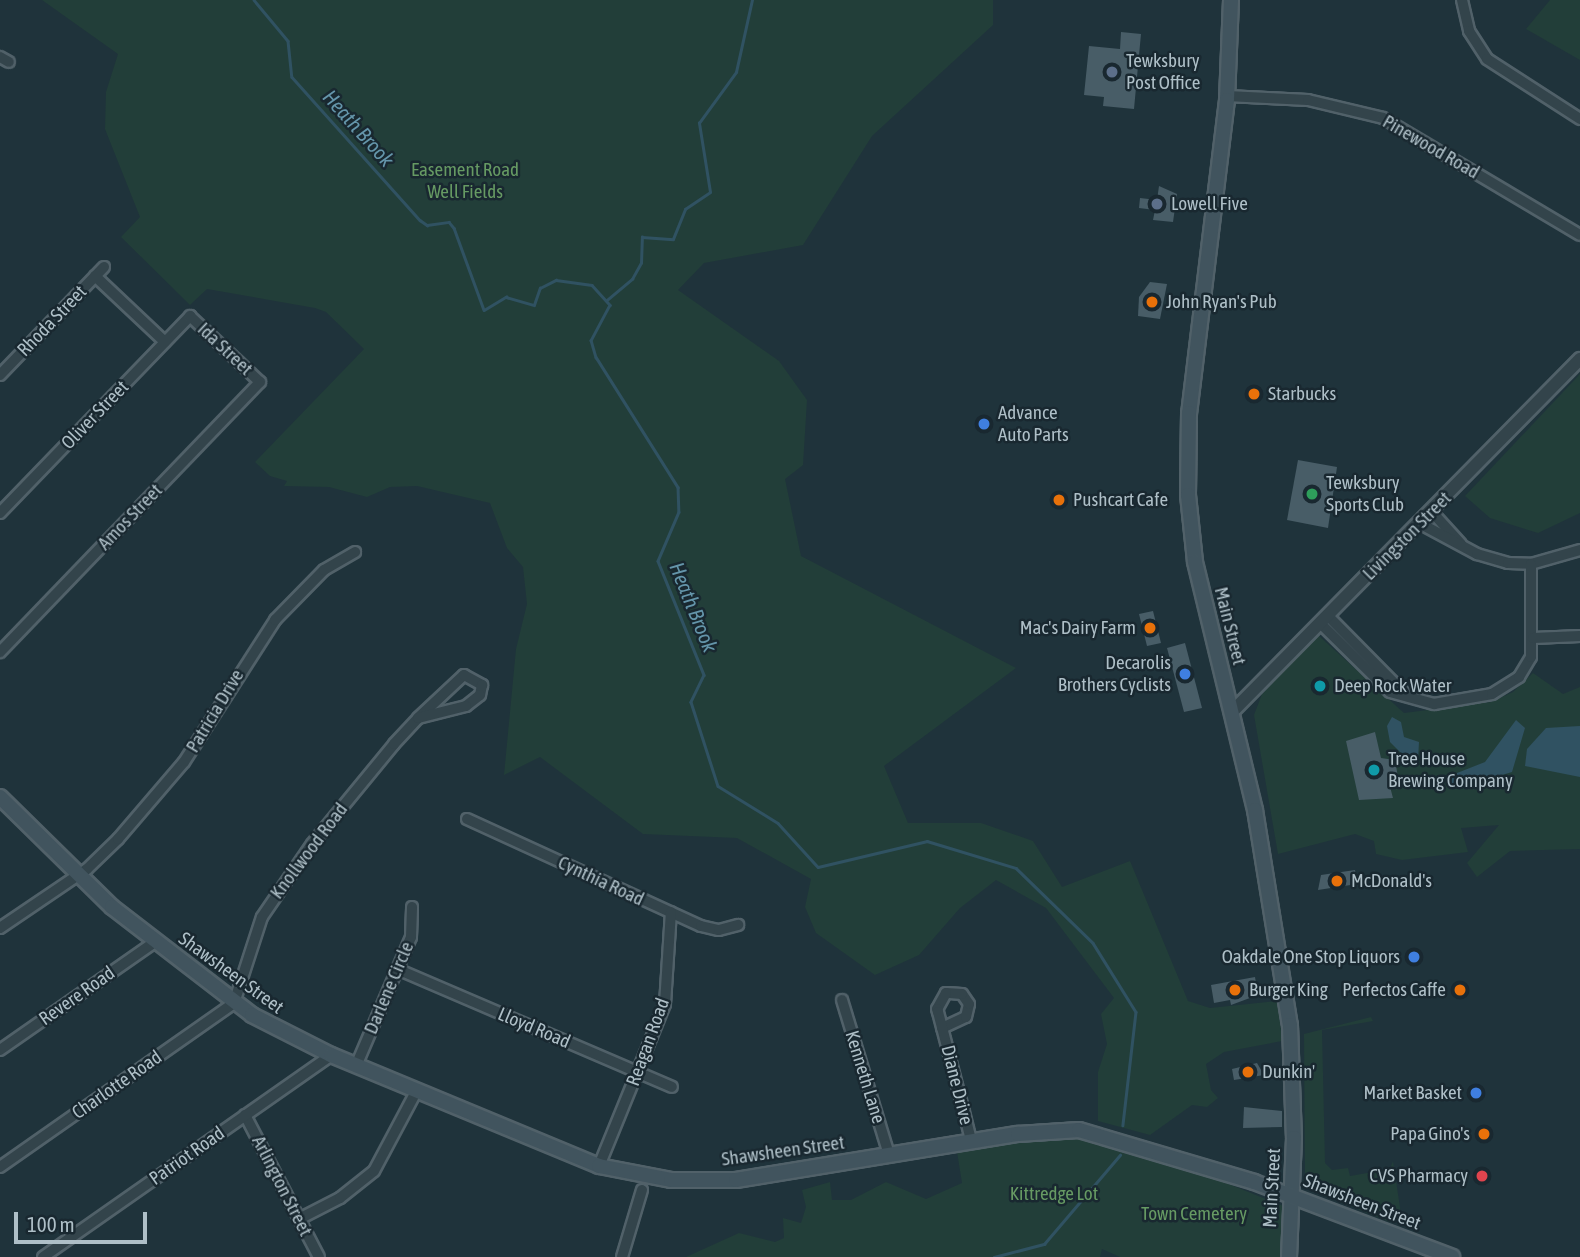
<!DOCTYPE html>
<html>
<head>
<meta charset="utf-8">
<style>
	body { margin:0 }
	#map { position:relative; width:1580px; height:1257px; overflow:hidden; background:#1f333b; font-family:"Asap Condensed",sans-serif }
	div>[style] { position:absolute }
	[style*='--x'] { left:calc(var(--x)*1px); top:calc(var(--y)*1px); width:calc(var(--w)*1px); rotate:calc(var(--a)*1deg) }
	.green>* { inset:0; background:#223e39 }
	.water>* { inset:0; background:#305262 }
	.stream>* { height:2.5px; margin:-1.25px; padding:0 1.25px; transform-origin:1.25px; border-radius:1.25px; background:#305262 }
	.building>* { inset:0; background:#485d67 }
	.roads { filter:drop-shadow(2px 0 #516169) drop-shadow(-2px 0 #516169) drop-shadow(0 2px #516169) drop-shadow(0 -2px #516169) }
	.minor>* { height:10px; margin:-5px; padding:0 5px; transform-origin:5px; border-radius:5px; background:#33444b }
	.tertiary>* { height:12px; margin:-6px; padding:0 6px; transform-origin:6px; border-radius:6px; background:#33444b }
	.secondary>* { height:14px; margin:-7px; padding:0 7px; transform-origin:7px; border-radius:7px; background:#41545e }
	.dots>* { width:19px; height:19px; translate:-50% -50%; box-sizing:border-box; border:4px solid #192830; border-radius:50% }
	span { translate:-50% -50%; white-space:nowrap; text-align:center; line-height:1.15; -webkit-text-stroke:5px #192830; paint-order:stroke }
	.poi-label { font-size:19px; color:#aebfc7 }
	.left { translate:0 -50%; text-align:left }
	.right { translate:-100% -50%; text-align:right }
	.street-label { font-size:19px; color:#aebfc7 }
	.park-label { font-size:19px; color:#669a63 }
	.water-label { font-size:21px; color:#6495aa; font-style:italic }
	.scale { position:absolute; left:14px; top:1212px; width:133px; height:32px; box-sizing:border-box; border:4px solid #aebfc7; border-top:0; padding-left:9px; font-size:21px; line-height:24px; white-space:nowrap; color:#aebfc7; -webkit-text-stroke:5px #192830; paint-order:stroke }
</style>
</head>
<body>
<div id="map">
	<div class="green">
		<i style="clip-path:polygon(42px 0,993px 0,993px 25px,872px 136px,803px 245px,704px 263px,678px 290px,779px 361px,807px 400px,803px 465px,785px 479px,801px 556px,1016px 668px,884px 766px,908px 823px,981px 823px,1033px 841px,1062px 887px,1130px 861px,1188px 1001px,1210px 1008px,1278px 1001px,1282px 1041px,1224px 1052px,1206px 1064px,1211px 1090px,1218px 1098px,1207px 1107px,1192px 1105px,1150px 1135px,1098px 1121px,1098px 1072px,1107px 1044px,1101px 1014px,1114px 998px,1046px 908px,996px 880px,960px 908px,919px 955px,875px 975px,816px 933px,805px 907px,811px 879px,737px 838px,643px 834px,540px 757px,504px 775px,516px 649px,527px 604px,523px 567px,507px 548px,490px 503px,417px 486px,390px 487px,367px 497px,329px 487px,284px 486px,287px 481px,270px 476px,255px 462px,364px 349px,326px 312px,315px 308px,207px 289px,190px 305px,121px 237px,140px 217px,105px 129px,106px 92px,118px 54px)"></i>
		<i style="clip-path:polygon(1550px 0,1580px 0,1580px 60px,1526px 29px)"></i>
		<i style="clip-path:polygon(1580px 374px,1580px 513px,1538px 533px,1490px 518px,1465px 496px)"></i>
		<i style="clip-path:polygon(1318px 635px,1404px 713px,1491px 702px,1513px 692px,1533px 673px,1563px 694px,1580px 687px,1580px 849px,1510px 851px,1477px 877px,1467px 863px,1499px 825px,1461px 828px,1468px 852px,1402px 860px,1376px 854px,1374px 841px,1355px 834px,1278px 854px,1254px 715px,1262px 694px)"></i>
		<i style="clip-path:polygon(1371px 1017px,1373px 1021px,1322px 1030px,1325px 1163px,1332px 1170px,1348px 1168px,1350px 1176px,1390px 1169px,1393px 1161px,1401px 1214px,1390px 1222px,1315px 1192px,1305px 1178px,1304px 1034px)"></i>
		<i style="clip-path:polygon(1045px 1129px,1174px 1162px,1286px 1207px,1284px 1257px,1120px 1257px,1102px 1249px,1100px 1257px,686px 1257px,739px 1233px,775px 1242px,784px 1238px,783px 1218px,801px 1223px,806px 1207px,802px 1190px,830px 1182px,832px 1200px,851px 1200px,886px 1182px,926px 1199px,962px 1183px,957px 1152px)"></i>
	</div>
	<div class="water">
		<i style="clip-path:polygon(1392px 717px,1401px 722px,1404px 737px,1419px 742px,1418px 760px,1409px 761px,1390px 742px,1387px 726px)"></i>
		<i style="clip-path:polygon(1516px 720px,1525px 728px,1512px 772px,1462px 787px,1451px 783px,1452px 775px,1485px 762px)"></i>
		<i style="clip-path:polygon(1580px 726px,1580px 777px,1525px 766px,1527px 749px,1546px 728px)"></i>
	</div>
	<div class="stream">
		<i style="--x:254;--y:0;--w:53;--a:50.3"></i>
		<i style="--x:288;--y:41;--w:36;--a:84"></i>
		<i style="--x:292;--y:77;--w:192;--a:48.2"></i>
		<i style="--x:420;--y:220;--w:9;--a:36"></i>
		<i style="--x:427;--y:225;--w:22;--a:-8"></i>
		<i style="--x:449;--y:222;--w:8;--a:50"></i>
		<i style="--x:454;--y:228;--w:87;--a:69.9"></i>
		<i style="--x:484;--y:310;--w:26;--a:-31"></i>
		<i style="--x:506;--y:297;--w:29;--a:16"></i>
		<i style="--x:534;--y:305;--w:18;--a:-71"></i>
		<i style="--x:540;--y:288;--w:18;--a:-27"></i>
		<i style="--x:556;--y:280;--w:36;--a:8"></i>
		<i style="--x:592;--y:285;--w:27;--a:48"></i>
		<i style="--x:610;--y:305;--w:40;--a:118"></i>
		<i style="--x:591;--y:340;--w:18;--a:74"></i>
		<i style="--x:596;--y:357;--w:154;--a:57.8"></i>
		<i style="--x:678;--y:487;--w:25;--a:88"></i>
		<i style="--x:679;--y:512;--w:53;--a:113.2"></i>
		<i style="--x:658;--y:561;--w:123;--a:68"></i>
		<i style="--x:704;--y:675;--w:30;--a:116"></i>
		<i style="--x:691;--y:702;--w:88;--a:72.2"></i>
		<i style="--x:718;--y:786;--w:70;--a:31.7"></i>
		<i style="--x:778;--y:823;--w:59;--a:47.7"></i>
		<i style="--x:818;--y:867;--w:112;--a:-13.4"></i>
		<i style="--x:927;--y:841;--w:93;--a:16.9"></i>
		<i style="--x:1016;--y:868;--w:107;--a:44.2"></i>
		<i style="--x:1093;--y:943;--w:81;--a:58.1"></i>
		<i style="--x:1136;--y:1012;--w:114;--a:96.6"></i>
		<i style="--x:607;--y:300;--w:33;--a:-40"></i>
		<i style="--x:632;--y:279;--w:18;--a:-61"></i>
		<i style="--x:641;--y:263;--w:26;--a:-88"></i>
		<i style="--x:642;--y:237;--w:31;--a:4"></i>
		<i style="--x:673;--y:239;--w:32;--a:-68"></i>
		<i style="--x:685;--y:209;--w:30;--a:-34"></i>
		<i style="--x:710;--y:192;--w:70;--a:-99.1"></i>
		<i style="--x:699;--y:123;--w:63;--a:-54"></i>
		<i style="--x:736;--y:72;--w:74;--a:-77.5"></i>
		<i style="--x:994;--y:1257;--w:52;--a:-14.6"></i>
		<i style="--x:1044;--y:1244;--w:117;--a:-49.5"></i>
	</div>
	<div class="building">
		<i style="clip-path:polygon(1121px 32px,1141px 34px,1134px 109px,1103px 106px,1104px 97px,1084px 95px,1089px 46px,1120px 49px)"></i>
		<i style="clip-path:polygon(1159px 186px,1177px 194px,1173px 222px,1153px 220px,1155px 210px,1139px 208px,1140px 198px,1157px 200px)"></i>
		<i style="clip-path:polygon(1150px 282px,1167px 284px,1160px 319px,1138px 316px,1139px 297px)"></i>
		<i style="clip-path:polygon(1298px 460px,1337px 467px,1328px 528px,1287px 520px)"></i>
		<i style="clip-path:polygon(1153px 611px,1161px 643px,1147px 646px,1139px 614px)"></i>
		<i style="clip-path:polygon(1185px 643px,1202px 708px,1184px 712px,1167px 648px)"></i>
		<i style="clip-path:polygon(1375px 732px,1381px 758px,1395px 760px,1398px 777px,1389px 783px,1393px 798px,1359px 800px,1346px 741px)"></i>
		<i style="clip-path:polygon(1355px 870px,1357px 884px,1318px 890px,1321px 875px)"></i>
		<i style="clip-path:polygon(1255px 977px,1258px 995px,1231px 1005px,1230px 1000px,1214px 1003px,1211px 985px)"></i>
		<i style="clip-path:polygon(1257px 1063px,1264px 1075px,1234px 1080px,1232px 1069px)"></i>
		<i style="clip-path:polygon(1244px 1107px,1282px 1111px,1282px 1127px,1243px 1128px)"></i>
	</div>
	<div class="roads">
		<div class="minor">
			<i style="--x:1462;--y:0;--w:32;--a:77"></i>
			<i style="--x:1469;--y:31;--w:33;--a:57"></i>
			<i style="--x:1487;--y:59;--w:111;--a:32.8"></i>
			<i style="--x:0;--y:57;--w:10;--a:29"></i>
			<i style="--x:1227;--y:96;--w:81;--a:2.8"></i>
			<i style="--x:1308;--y:100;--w:77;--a:13.5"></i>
			<i style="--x:1383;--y:118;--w:229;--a:30.7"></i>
			<i style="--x:95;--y:276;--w:96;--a:43.3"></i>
			<i style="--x:0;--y:375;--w:150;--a:-46.1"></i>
			<i style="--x:1432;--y:512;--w:43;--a:47.8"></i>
			<i style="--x:0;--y:513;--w:274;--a:-46"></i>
			<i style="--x:190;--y:316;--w:96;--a:43.3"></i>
			<i style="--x:260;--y:382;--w:375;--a:133.9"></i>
			<i style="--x:1421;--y:524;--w:64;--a:28.2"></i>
			<i style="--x:1477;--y:554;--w:32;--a:16"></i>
			<i style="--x:1508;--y:563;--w:23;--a:2"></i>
			<i style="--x:1531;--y:564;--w:51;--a:-15.9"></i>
			<i style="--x:1328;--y:616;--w:111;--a:45.4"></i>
			<i style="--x:1320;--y:623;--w:98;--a:44.6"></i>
			<i style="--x:1390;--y:692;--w:46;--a:15.3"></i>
			<i style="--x:1434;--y:704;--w:59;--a:-9.8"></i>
			<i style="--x:1492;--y:694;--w:32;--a:-32"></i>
			<i style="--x:1519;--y:677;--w:23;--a:-59"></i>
			<i style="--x:1531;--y:657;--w:93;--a:-90"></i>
			<i style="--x:1533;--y:638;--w:47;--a:-2.4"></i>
			<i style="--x:467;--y:819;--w:257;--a:24.6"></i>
			<i style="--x:701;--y:926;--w:18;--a:13"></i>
			<i style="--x:719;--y:930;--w:20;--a:-15"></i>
			<i style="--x:0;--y:928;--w:105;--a:-34.1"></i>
			<i style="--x:87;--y:869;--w:43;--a:-44.1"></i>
			<i style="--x:118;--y:839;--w:101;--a:-49.4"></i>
			<i style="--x:184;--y:762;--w:169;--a:-57.3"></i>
			<i style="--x:275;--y:620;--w:70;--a:-45.6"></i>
			<i style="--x:324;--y:570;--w:36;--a:-30"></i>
			<i style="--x:397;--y:969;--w:299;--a:23.2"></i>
			<i style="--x:842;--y:1000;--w:162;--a:73.1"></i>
			<i style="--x:942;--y:1028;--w:26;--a:-25"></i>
			<i style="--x:966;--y:1017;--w:13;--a:-77"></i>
			<i style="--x:969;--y:1004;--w:12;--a:-125"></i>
			<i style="--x:962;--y:994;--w:16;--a:-176"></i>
			<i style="--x:946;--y:993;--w:18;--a:119"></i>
			<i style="--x:937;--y:1009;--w:3;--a:72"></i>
			<i style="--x:938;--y:1012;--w:103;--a:75.4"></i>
			<i style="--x:964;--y:1112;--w:30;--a:76"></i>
			<i style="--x:0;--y:1050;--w:189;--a:-34.9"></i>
			<i style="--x:356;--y:1066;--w:140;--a:-66.9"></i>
			<i style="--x:411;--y:937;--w:30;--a:-88"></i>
			<i style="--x:245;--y:1115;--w:160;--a:62.5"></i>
			<i style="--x:599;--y:1166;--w:175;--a:-67.8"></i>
			<i style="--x:665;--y:1004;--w:92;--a:-86.3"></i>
			<i style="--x:0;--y:1167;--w:286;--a:-35"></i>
			<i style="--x:234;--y:1003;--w:90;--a:-72"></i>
			<i style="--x:262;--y:917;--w:88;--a:-55.6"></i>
			<i style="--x:312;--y:844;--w:129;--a:-50.6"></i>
			<i style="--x:394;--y:744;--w:35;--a:-47"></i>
			<i style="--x:418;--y:718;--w:63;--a:-43.1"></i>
			<i style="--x:464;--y:675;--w:21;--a:29"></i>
			<i style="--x:482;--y:685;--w:10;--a:101"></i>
			<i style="--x:480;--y:695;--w:18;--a:142"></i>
			<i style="--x:466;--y:706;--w:49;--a:166"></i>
			<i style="--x:299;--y:1219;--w:46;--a:-27.1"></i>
			<i style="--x:340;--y:1198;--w:43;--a:-38.5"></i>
			<i style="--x:374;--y:1171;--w:89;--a:-62"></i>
			<i style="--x:43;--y:1257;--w:352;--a:-35"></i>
			<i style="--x:622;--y:1257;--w:70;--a:-73.4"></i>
		</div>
		<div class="tertiary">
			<i style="--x:1232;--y:712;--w:496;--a:-45.4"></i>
		</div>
		<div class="secondary">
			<i style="--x:1231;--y:0;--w:100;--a:92.3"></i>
			<i style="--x:1227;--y:100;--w:315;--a:96.9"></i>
			<i style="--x:1189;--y:413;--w:82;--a:90.7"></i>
			<i style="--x:1188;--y:495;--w:67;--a:84"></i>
			<i style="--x:1195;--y:562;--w:255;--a:76.4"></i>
			<i style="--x:1255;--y:810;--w:218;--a:80.8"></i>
			<i style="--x:1290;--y:1025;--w:113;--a:88"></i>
			<i style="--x:1294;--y:1138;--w:119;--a:92.4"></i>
			<i style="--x:0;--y:797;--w:157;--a:44.5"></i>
			<i style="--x:112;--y:907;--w:177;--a:37.6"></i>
			<i style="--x:252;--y:1015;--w:89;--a:26.9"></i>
			<i style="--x:331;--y:1055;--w:290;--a:22.5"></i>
			<i style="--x:599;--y:1166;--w:73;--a:11"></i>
			<i style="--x:671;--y:1180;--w:65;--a:0"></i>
			<i style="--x:736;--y:1180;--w:286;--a:-9.3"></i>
			<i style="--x:1018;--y:1134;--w:61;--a:-3.8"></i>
			<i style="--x:1079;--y:1130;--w:183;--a:16.5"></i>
			<i style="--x:1254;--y:1182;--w:212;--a:20.7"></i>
		</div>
	</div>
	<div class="dots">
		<i style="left:1112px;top:72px;background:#5c6f8a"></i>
		<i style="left:1157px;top:204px;background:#5c6f8a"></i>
		<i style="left:1152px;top:302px;background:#e8710a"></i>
		<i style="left:1254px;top:394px;background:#e8710a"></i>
		<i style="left:984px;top:424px;background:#3f7fe0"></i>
		<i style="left:1312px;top:494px;background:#2e9e5b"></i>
		<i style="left:1059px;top:500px;background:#e8710a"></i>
		<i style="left:1150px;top:628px;background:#e8710a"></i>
		<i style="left:1185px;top:674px;background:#3f7fe0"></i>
		<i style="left:1320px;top:686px;background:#0f9aa8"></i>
		<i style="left:1374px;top:770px;background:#0f9aa8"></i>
		<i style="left:1337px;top:881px;background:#e8710a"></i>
		<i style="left:1414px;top:957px;background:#3f7fe0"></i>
		<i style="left:1235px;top:990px;background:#e8710a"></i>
		<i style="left:1460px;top:990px;background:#e8710a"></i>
		<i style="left:1248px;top:1072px;background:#e8710a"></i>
		<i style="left:1476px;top:1093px;background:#3f7fe0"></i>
		<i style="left:1484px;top:1134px;background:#e8710a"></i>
		<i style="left:1482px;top:1176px;background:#e0444e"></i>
	</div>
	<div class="poi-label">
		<span class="left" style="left:1126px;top:72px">Tewksbury<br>Post Office</span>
		<span class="left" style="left:1171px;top:204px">Lowell Five</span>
		<span class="left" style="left:1166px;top:302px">John Ryan's Pub</span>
		<span class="left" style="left:1268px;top:394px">Starbucks</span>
		<span class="left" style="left:998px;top:424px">Advance<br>Auto Parts</span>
		<span class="left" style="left:1326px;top:494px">Tewksbury<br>Sports Club</span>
		<span class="left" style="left:1073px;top:500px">Pushcart Cafe</span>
		<span class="right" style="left:1136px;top:628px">Mac's Dairy Farm</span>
		<span class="right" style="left:1171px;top:674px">Decarolis<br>Brothers Cyclists</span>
		<span class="left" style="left:1334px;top:686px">Deep Rock Water</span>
		<span class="left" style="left:1388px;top:770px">Tree House<br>Brewing Company</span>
		<span class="left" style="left:1351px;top:881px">McDonald's</span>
		<span class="right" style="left:1400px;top:957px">Oakdale One Stop Liquors</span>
		<span class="left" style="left:1249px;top:990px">Burger King</span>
		<span class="right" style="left:1446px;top:990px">Perfectos Caffe</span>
		<span class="left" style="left:1262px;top:1072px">Dunkin'</span>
		<span class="right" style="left:1462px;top:1093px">Market Basket</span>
		<span class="right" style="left:1470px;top:1134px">Papa Gino's</span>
		<span class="right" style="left:1468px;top:1176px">CVS Pharmacy</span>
	</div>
	<div class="street-label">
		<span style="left:1431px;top:147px;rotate:30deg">Pinewood Road</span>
		<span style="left:52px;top:321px;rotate:-46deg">Rhoda Street</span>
		<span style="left:225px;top:349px;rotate:43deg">Ida Street</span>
		<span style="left:95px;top:415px;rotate:-46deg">Oliver Street</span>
		<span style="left:130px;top:517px;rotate:-46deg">Amos Street</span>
		<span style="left:1407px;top:536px;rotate:-45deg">Livingston Street</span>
		<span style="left:1230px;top:626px;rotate:76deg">Main Street</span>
		<span style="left:215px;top:711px;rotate:-59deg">Patricia Drive</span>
		<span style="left:309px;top:851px;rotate:-53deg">Knollwood Road</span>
		<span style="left:601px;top:881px;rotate:25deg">Cynthia Road</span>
		<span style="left:231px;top:973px;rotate:36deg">Shawsheen Street</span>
		<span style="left:389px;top:988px;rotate:-67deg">Darlene Circle</span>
		<span style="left:77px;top:996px;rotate:-35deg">Revere Road</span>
		<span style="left:534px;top:1028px;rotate:23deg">Lloyd Road</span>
		<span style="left:648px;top:1042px;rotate:-70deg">Reagan Road</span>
		<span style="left:865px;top:1077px;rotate:73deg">Kenneth Lane</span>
		<span style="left:117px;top:1085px;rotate:-35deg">Charlotte Road</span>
		<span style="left:957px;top:1085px;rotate:76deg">Diane Drive</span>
		<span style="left:783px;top:1151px;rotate:-8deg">Shawsheen Street</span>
		<span style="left:187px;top:1156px;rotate:-35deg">Patriot Road</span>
		<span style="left:282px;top:1186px;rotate:63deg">Arlington Street</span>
		<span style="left:1272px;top:1188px;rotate:-87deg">Main Street</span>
		<span style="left:1362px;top:1202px;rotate:21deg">Shawsheen Street</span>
	</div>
	<div class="park-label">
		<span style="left:465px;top:181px">Easement Road<br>Well Fields</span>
		<span style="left:1054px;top:1194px">Kittredge Lot</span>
		<span style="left:1194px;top:1214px">Town Cemetery</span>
	</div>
	<div class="water-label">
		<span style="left:359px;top:128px;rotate:48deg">Heath Brook</span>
		<span style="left:694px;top:607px;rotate:68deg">Heath Brook</span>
	</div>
	<div class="scale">100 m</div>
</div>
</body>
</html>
